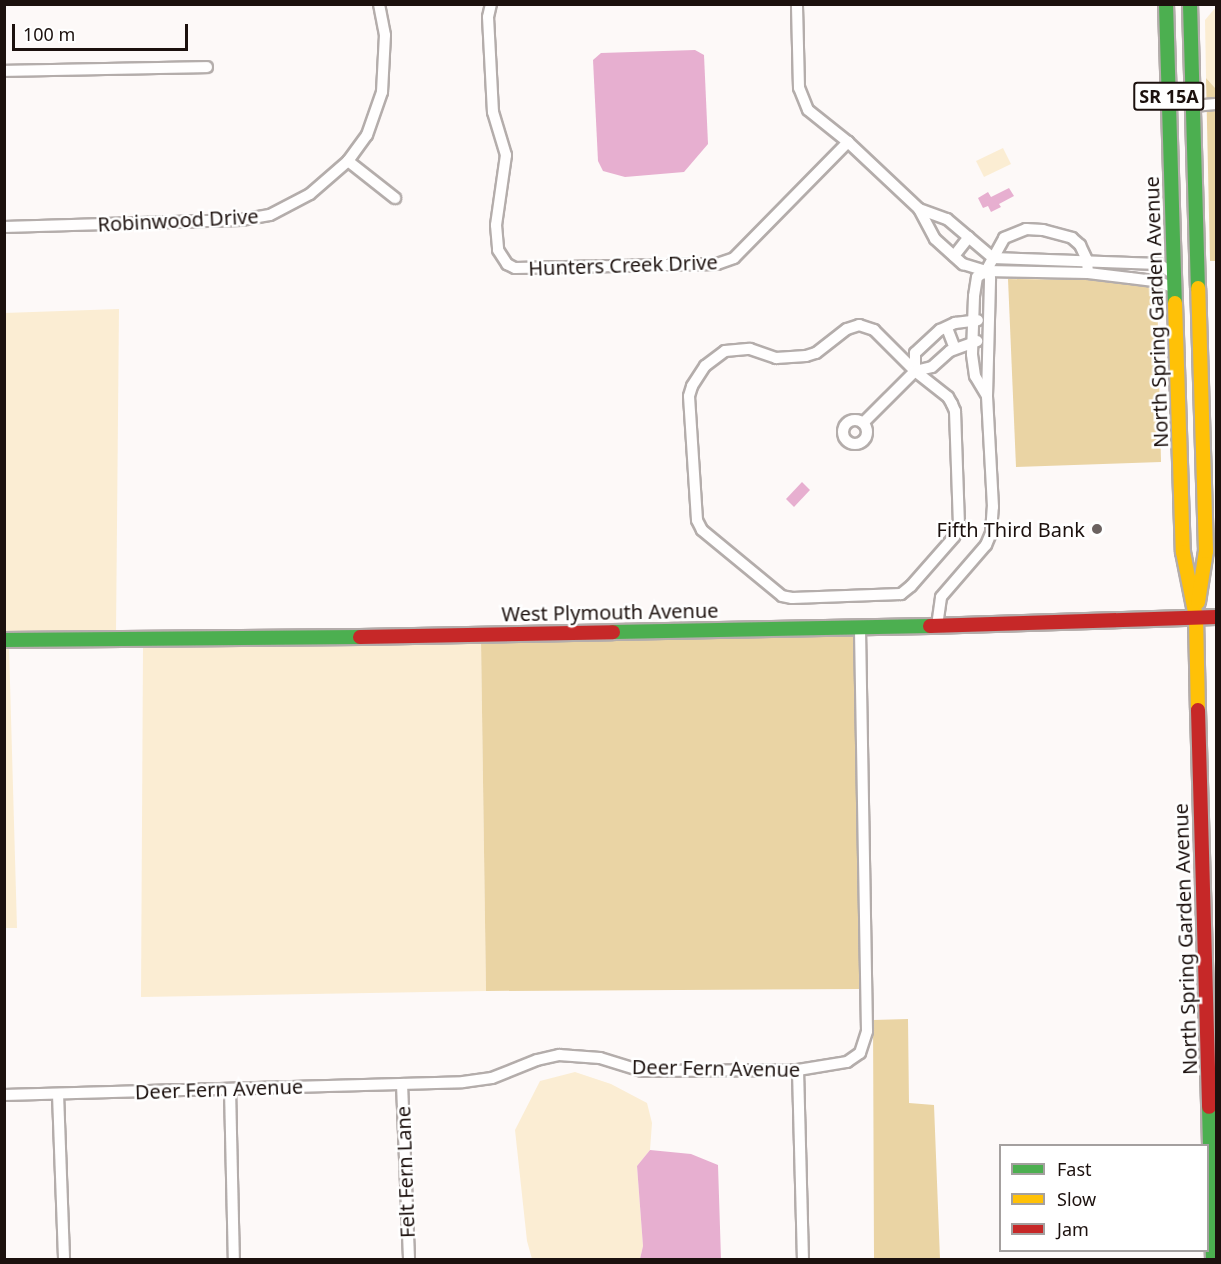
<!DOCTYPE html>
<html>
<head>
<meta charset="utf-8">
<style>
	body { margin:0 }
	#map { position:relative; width:1221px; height:1264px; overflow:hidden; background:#fdf9f8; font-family:"Noto Sans",sans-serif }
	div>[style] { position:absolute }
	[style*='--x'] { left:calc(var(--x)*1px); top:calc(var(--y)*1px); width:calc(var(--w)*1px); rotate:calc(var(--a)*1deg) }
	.green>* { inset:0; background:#fbedd3 }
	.forest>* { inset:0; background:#ead4a4 }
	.water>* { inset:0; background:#e7afd0 }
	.roads { filter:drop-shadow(2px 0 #b4adab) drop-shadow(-2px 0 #b4adab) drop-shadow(0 2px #b4adab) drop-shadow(0 -2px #b4adab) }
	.street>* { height:10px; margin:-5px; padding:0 5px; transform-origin:5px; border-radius:5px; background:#fffefe }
	.street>.ring { margin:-5px; padding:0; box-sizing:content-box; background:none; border:10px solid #fffefe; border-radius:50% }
	.fast>* { height:14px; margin:-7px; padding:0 7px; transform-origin:7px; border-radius:7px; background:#4caf50 }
	.slow>* { height:14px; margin:-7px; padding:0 7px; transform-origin:7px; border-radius:7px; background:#ffc107 }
	.jam>* { height:14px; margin:-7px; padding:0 7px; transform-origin:7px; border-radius:7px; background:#c62828 }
	.dots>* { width:16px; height:16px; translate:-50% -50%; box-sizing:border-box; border:3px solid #fff; border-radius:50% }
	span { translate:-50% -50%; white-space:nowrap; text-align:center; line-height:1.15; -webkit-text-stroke:5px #fff; paint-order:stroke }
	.shield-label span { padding:2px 4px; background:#fff; border:2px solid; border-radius:4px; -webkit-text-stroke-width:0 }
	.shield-label { font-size:18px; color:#1c110e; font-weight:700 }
	.street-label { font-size:20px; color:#1c110e }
	.poi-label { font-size:20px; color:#1c110e }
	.right { translate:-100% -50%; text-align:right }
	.frame { position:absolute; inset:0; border:6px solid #1c110e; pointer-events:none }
	.legend { position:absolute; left:999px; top:1144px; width:210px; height:108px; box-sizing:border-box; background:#fff; border:2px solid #a4a09f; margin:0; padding:8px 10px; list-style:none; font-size:18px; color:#1c110e }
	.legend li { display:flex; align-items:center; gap:12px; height:30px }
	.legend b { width:30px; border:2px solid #a4a09f }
	.scale { position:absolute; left:12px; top:24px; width:176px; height:27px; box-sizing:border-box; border:3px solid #1c110e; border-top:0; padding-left:8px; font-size:18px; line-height:21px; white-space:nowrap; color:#1c110e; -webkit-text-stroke:4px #fff; paint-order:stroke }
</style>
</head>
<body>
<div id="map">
	<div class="green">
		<i style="clip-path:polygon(1216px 7px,1216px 89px,1206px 78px,1205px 20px)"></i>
		<i style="clip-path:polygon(1003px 148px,1011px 164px,984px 177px,976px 161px)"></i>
		<i style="clip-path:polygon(119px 309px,116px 633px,5px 633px,4px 313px)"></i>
		<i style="clip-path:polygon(481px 641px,486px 991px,141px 997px,143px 647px)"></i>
		<i style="clip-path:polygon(4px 647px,9px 647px,17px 928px,5px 928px)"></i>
		<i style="clip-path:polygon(575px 1072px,611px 1084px,647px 1103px,652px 1123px,650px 1150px,637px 1166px,643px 1246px,640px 1259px,532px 1259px,527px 1241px,515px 1130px,540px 1081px)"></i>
	</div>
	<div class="forest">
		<i style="clip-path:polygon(1206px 78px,1216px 89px,1216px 261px,1210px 261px)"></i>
		<i style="clip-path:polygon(1008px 279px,1088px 280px,1157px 288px,1161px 462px,1016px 467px)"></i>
		<i style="clip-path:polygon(855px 634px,860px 989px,486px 991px,481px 641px)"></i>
		<i style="clip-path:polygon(908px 1019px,909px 1103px,934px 1105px,940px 1259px,874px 1259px,873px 1020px)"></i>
	</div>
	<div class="water">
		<i style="clip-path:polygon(695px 50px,704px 55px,708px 144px,684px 172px,625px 177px,603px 171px,598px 161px,593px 60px,601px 53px)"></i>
		<i style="clip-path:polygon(1009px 188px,1014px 196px,999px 204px,1001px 207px,991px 212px,988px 206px,983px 208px,978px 198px,988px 192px,991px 197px)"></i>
		<i style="clip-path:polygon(802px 482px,810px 490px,794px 507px,786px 499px)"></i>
		<i style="clip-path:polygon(650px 1150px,691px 1154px,718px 1165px,721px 1259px,640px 1259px,643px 1246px,637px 1166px)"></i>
	</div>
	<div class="roads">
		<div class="street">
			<i style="--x:491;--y:4;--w:13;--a:103"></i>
			<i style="--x:488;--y:17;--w:95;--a:87"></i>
			<i style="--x:493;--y:112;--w:45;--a:73.2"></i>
			<i style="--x:506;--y:155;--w:71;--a:98.1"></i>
			<i style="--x:496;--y:225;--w:25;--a:85"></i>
			<i style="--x:498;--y:250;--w:17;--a:57"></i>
			<i style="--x:507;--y:264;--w:9;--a:27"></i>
			<i style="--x:515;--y:268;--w:202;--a:-1.1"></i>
			<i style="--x:717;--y:264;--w:18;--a:-19"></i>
			<i style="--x:734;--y:258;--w:163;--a:-45.5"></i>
			<i style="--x:848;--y:142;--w:51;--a:-141.3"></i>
			<i style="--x:808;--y:110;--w:24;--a:-112"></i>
			<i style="--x:799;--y:88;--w:84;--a:-91.4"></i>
			<i style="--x:4;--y:71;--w:203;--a:-1.1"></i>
			<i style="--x:1193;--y:106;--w:23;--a:-5"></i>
			<i style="--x:848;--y:142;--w:98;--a:43.3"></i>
			<i style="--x:919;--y:209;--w:34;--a:62"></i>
			<i style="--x:935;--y:239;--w:38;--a:42"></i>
			<i style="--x:963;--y:264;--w:24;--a:17"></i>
			<i style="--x:986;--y:271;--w:102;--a:1.1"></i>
			<i style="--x:1088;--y:273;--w:42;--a:6.8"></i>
			<i style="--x:1130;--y:278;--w:26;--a:7"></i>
			<i style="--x:1156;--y:281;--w:20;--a:20"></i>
			<i style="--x:348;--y:161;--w:60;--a:38.2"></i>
			<i style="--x:919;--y:209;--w:30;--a:20"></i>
			<i style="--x:947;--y:219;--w:60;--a:40.3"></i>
			<i style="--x:993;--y:258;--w:166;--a:2.1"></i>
			<i style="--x:1159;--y:264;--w:19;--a:35"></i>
			<i style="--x:4;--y:227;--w:237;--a:-1.7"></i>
			<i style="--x:241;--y:220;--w:29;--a:-10"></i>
			<i style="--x:270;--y:215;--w:45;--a:-27.7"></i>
			<i style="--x:310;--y:194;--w:50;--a:-41"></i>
			<i style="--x:348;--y:161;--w:32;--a:-54"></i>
			<i style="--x:367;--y:135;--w:46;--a:-70.8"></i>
			<i style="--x:382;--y:92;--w:57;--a:-87"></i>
			<i style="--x:385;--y:35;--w:32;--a:-101"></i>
			<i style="--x:954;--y:256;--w:24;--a:-52"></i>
			<i style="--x:859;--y:325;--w:16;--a:18"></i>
			<i style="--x:874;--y:330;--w:58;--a:45"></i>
			<i style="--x:915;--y:371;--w:42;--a:38.2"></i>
			<i style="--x:948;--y:397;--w:8;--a:60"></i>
			<i style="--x:952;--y:404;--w:8;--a:67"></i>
			<i style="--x:955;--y:411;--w:116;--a:88"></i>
			<i style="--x:959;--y:527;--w:11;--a:117"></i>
			<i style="--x:954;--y:537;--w:65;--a:131.3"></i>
			<i style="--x:911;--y:586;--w:13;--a:141"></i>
			<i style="--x:901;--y:594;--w:109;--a:177.9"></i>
			<i style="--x:792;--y:598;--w:10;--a:-169"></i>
			<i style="--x:782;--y:596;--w:104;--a:-140.5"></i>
			<i style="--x:702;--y:530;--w:11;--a:-117"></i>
			<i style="--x:697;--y:520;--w:124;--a:-93.7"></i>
			<i style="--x:689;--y:396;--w:10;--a:-73"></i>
			<i style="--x:692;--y:386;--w:24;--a:-57"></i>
			<i style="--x:705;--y:366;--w:25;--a:-37"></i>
			<i style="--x:725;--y:351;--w:25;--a:-5"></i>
			<i style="--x:750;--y:349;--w:28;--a:19"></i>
			<i style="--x:776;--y:358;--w:30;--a:-4"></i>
			<i style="--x:806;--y:356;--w:10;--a:-17"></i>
			<i style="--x:816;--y:353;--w:39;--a:-38"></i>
			<i style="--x:847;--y:329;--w:13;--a:-18"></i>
			<i style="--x:947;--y:328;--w:22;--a:69"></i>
			<i style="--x:915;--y:371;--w:18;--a:-90"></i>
			<i style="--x:915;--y:353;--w:34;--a:-43"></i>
			<i style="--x:940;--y:330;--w:17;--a:-25"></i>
			<i style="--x:955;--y:323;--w:23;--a:-7"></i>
			<i style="--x:987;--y:396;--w:23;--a:-121"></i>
			<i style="--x:975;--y:376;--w:22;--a:-98"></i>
			<i style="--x:972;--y:354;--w:58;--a:-88"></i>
			<i style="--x:974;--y:296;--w:19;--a:-81"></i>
			<i style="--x:977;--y:277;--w:11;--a:-34"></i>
			<i style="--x:986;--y:271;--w:38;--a:-61"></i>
			<i style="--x:1004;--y:238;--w:24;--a:-22"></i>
			<i style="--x:1026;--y:229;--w:17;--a:3"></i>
			<i style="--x:1043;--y:230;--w:30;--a:15"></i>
			<i style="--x:1072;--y:238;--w:11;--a:41"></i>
			<i style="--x:1080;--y:245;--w:17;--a:65"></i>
			<i style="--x:1087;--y:260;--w:13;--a:86"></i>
			<i class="ring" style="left:843px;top:420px;width:14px;height:14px"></i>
			<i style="--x:863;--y:423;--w:74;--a:-45"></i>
			<i style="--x:915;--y:371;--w:17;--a:-13"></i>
			<i style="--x:932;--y:367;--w:24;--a:-42"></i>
			<i style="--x:950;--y:351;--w:29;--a:-20"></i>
			<i style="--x:937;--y:626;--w:29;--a:-82"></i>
			<i style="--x:941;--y:597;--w:69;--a:-49.1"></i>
			<i style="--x:986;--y:545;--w:13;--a:-67"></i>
			<i style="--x:991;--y:533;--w:26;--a:-86"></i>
			<i style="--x:993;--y:507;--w:111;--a:-93.1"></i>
			<i style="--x:987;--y:396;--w:118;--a:-88.5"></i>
			<i style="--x:990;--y:278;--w:8;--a:-120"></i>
			<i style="--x:798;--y:1070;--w:190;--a:88.5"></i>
			<i style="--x:402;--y:1084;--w:176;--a:87.7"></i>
			<i style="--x:230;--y:1089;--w:171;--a:88.7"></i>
			<i style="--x:58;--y:1094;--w:166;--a:87.9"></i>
			<i style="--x:4;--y:1095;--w:459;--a:-1.6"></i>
			<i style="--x:463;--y:1082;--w:29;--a:-8"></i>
			<i style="--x:492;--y:1078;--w:48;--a:-21.8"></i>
			<i style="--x:537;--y:1060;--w:23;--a:-13"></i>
			<i style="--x:559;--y:1055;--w:41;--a:4.2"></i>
			<i style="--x:600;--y:1058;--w:44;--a:17.2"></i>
			<i style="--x:642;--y:1071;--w:156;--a:-0.4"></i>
			<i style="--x:798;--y:1070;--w:50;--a:-9.3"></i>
			<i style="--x:847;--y:1062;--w:16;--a:-35"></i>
			<i style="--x:860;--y:1053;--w:23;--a:-72"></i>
			<i style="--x:867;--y:1031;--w:404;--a:-91"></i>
		</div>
		<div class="fast">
			<i style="--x:1166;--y:4;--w:299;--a:88.3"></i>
			<i style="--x:1190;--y:4;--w:284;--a:88.4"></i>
			<i style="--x:613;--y:632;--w:317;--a:-1.1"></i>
			<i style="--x:4;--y:640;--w:356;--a:-0.5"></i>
			<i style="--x:1209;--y:1107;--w:153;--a:88.5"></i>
		</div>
		<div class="slow">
			<i style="--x:1175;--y:303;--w:249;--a:88.2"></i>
			<i style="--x:1183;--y:552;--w:66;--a:78.7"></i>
			<i style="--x:1196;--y:617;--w:93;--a:88.8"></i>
			<i style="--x:1198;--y:602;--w:52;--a:-81.1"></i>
			<i style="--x:1206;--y:551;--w:263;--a:-91.7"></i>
		</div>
		<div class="jam">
			<i style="--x:930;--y:626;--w:286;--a:-1.8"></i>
			<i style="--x:360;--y:637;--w:253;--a:-1.1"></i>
			<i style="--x:1198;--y:710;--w:397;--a:88.4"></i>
		</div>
	</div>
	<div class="dots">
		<i style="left:1097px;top:529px;background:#6b6260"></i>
	</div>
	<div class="shield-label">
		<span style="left:1169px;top:96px">SR 15A</span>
	</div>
	<div class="street-label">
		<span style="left:178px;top:220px;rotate:-3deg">Robinwood Drive</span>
		<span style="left:623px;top:265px;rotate:-2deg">Hunters Creek Drive</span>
		<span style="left:1156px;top:312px;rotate:-92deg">North Spring Garden Avenue</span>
		<span style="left:610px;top:612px;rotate:-1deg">West Plymouth Avenue</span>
		<span style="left:1185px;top:939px;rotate:-92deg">North Spring Garden Avenue</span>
		<span style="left:716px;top:1068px;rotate:1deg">Deer Fern Avenue</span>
		<span style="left:219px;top:1089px;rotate:-2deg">Deer Fern Avenue</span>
		<span style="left:405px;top:1172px;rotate:-92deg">Felt Fern Lane</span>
	</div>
	<div class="poi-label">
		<span class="right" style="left:1085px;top:529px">Fifth Third Bank</span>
	</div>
	<div class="frame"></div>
	<ul class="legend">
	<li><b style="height:8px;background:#4caf50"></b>Fast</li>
	<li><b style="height:8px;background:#ffc107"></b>Slow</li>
	<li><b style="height:8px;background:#c62828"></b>Jam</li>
	</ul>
	<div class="scale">100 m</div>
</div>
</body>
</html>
